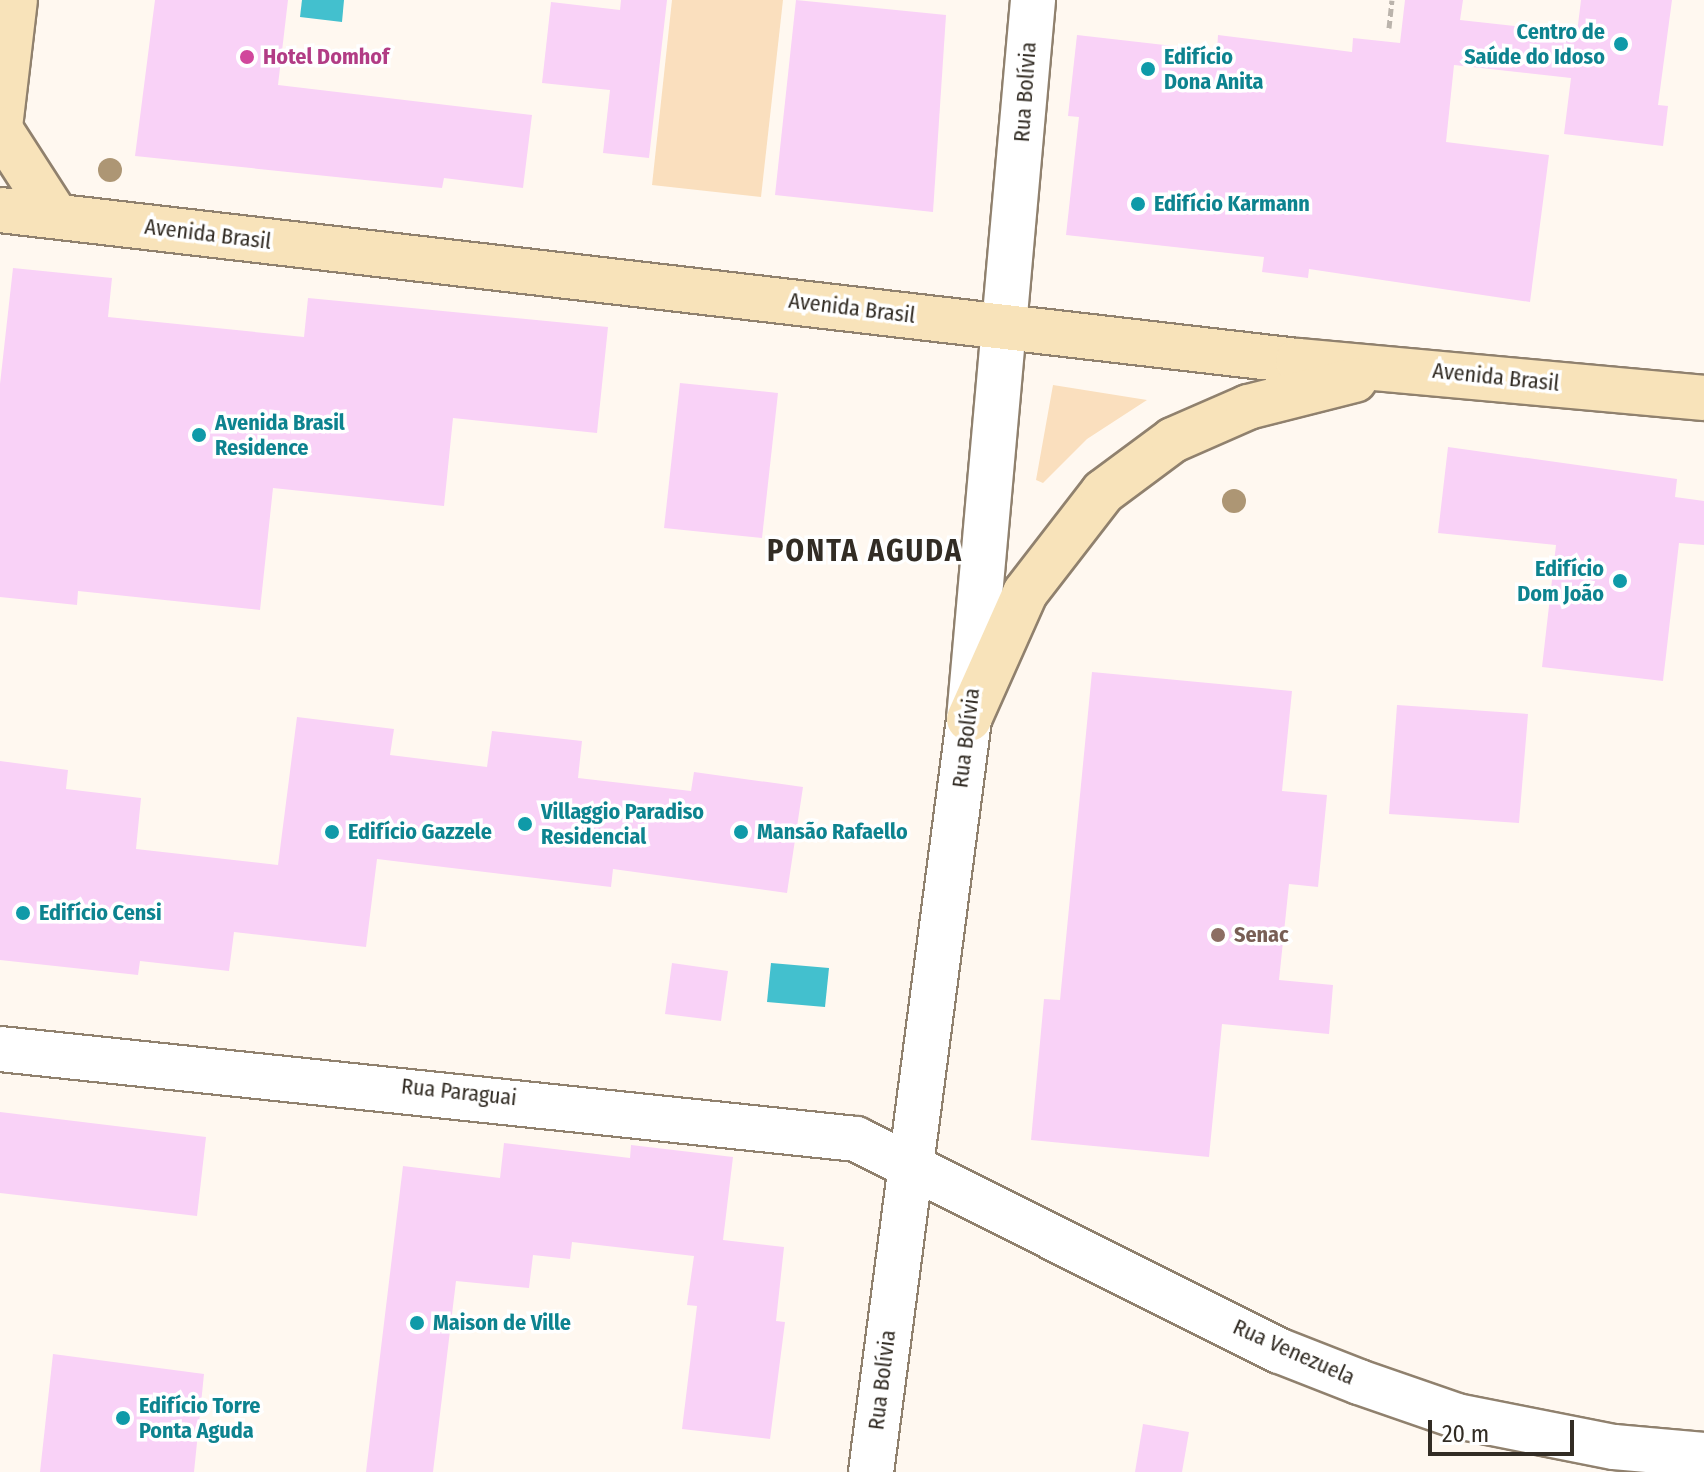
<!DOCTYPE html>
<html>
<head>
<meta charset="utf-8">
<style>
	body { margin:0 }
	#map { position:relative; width:1704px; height:1472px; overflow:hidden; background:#fff8f0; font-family:"Fira Sans Condensed",sans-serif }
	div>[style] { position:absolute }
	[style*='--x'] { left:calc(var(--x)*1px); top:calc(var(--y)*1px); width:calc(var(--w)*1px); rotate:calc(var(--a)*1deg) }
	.green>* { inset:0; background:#fadfbe }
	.water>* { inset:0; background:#43c0ce }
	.building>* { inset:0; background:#f9d2f7 }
	.path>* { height:5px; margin-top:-2.5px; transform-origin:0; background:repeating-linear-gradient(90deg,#bbb4ac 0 8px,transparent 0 12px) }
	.roads { filter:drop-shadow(2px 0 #90816e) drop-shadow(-2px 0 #90816e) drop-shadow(0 2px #90816e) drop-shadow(0 -2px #90816e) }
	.minor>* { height:44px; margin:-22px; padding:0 22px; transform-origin:22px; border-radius:22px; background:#fff }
	.major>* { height:44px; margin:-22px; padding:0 22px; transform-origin:22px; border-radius:22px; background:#f8e3ba }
	.trees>* { width:24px; height:24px; margin:-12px; border-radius:50%; background:#ad9674 }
	.dots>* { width:22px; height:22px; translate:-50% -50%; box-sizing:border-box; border:4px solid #fff; border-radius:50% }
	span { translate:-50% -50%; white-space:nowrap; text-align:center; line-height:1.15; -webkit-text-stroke:7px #fff; paint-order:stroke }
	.culture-label { font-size:22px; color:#0d838f; font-weight:700 }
	.right { translate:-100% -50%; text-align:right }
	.left { translate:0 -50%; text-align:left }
	.hotel-label { font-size:22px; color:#b23c85; font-weight:700 }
	.street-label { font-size:22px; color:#322c24 }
	.education-label { font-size:22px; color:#785e54; font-weight:700 }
	.district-label { font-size:30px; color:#322c24; font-weight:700; letter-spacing:2px }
	.scale { position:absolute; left:1428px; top:1420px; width:146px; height:36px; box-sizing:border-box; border:4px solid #322c24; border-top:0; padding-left:10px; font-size:24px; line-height:28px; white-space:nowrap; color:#322c24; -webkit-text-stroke:6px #fff; paint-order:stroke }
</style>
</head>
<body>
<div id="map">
	<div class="green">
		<i style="clip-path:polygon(672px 0,783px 0,761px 197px,652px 185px)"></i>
		<i style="clip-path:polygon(1053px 385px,1147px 400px,1087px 439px,1043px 483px,1036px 480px)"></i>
	</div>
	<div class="water">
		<i style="clip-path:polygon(302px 0,344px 0,342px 22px,300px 17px)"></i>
		<i style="clip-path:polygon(771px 963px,829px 968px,825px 1007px,767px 1002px)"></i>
	</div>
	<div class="building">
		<i style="clip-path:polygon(155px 0,288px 0,278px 85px,532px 115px,523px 188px,444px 178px,442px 188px,135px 156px)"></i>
		<i style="clip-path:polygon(621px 0,667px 0,649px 158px,603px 153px,610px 90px,542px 83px,551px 2px,620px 10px)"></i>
		<i style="clip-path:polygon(796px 0,946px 15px,933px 212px,775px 195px)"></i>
		<i style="clip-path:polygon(1405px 0,1463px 0,1460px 20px,1577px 33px,1581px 0,1672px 0,1658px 105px,1668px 106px,1663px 146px,1564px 134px,1571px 78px,1454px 65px,1446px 142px,1549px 155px,1530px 302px,1309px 269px,1308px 278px,1262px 272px,1264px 257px,1066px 235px,1079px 117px,1068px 116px,1077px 35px,1217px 51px,1218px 35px,1352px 52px,1353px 38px,1400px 43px)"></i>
		<i style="clip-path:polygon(13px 268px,112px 278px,108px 317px,304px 337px,308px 298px,608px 327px,597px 433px,453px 418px,444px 506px,273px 488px,260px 610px,78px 591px,77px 605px,0 597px,0 384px)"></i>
		<i style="clip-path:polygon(680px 383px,778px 393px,762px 538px,664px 528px)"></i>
		<i style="clip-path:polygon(1448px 447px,1677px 479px,1675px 497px,1704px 501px,1704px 545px,1679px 543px,1663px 681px,1542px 667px,1556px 545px,1438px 533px)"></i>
		<i style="clip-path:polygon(1092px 672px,1292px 691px,1282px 791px,1327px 795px,1318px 887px,1289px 884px,1279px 980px,1333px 985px,1329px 1034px,1222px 1024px,1209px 1157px,1031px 1140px,1044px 999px,1060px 1000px)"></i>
		<i style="clip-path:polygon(1397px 705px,1528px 714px,1519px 823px,1389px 814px)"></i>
		<i style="clip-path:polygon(297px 717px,394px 729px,390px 755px,487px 767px,492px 731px,582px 741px,578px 778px,691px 791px,694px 772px,803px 787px,787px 893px,613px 869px,611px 887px,377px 859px,366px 947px,234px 932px,229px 971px,140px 961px,138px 975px,0 960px,0 761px,68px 770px,66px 789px,141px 798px,136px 849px,278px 865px)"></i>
		<i style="clip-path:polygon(672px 963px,728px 971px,721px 1021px,665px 1014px)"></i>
		<i style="clip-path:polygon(0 1112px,206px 1137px,197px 1216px,0 1193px)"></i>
		<i style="clip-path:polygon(504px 1143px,630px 1158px,631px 1145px,733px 1157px,723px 1240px,784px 1247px,776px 1321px,785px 1322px,770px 1439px,682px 1429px,697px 1306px,687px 1305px,694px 1256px,572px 1242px,570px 1259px,533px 1255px,529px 1288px,456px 1281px,433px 1472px,366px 1472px,403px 1166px,500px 1178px)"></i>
		<i style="clip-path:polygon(53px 1354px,204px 1374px,194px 1472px,40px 1472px)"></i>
		<i style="clip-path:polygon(1143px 1424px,1189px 1432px,1182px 1472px,1135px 1472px)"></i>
	</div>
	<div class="path">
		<i style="--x:1389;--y:28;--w:28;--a:-84"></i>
	</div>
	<div class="roads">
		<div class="minor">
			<i style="--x:0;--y:1049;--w:861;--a:6"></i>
			<i style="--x:856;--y:1139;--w:474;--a:26.6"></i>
			<i style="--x:1280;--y:1351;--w:85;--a:21.4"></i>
			<i style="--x:1359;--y:1382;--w:104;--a:19.1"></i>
			<i style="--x:1457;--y:1416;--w:160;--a:11.2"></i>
			<i style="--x:1614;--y:1447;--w:90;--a:5.1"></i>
			<i style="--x:871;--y:1472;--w:759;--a:-82.58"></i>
			<i style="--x:969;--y:719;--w:722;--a:-84.91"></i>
		</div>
		<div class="major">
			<i style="--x:0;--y:127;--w:128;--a:-83.3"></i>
			<i style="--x:0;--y:129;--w:103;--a:57.2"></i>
			<i style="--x:0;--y:210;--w:1307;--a:6.64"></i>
			<i style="--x:1298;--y:361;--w:408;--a:5.2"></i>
			<i style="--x:969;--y:719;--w:138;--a:-66"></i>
			<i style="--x:1025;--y:593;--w:128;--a:-52.3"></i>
			<i style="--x:1103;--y:492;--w:87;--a:-36.6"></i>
			<i style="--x:1173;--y:440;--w:82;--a:-23.7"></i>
			<i style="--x:1248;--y:407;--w:110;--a:-14.2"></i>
		</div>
	</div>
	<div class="trees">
		<i style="left:110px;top:170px"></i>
		<i style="left:1234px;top:501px"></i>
	</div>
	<div class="dots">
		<i style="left:1621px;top:44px;background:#0f9aa8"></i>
		<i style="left:247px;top:57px;background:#d1479c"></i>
		<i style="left:1148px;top:69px;background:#0f9aa8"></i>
		<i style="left:1138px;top:204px;background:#0f9aa8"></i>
		<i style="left:199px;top:435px;background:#0f9aa8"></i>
		<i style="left:1620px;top:581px;background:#0f9aa8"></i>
		<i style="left:525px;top:824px;background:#0f9aa8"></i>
		<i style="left:332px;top:832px;background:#0f9aa8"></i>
		<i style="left:741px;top:832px;background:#0f9aa8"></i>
		<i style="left:23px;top:913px;background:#0f9aa8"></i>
		<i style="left:1218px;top:935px;background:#8d6e63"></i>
		<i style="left:417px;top:1323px;background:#0f9aa8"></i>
		<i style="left:123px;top:1418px;background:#0f9aa8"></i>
	</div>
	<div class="culture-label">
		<span class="right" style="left:1605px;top:44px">Centro de<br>Saúde do Idoso</span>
		<span class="left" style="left:1164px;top:69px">Edifício<br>Dona Anita</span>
		<span class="left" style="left:1154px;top:204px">Edifício Karmann</span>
		<span class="left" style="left:215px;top:435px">Avenida Brasil<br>Residence</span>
		<span class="right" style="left:1604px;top:581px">Edifício<br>Dom João</span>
		<span class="left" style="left:541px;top:824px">Villaggio Paradiso<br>Residencial</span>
		<span class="left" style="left:348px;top:832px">Edifício Gazzele</span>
		<span class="left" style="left:757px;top:832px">Mansão Rafaello</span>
		<span class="left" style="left:39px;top:913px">Edifício Censi</span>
		<span class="left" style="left:433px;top:1323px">Maison de Ville</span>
		<span class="left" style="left:139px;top:1418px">Edifício Torre<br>Ponta Aguda</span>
	</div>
	<div class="hotel-label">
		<span class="left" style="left:263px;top:57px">Hotel Domhof</span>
	</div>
	<div class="street-label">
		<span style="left:1025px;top:92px;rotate:-86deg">Rua Bolívia</span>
		<span style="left:208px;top:234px;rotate:7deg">Avenida Brasil</span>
		<span style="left:852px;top:308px;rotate:7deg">Avenida Brasil</span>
		<span style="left:1496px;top:377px;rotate:6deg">Avenida Brasil</span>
		<span style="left:966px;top:738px;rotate:-83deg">Rua Bolívia</span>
		<span style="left:459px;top:1092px;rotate:6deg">Rua Paraguai</span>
		<span style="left:1294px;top:1352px;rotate:24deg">Rua Venezuela</span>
		<span style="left:882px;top:1380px;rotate:-83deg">Rua Bolívia</span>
	</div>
	<div class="education-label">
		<span class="left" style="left:1234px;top:935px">Senac</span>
	</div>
	<div class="district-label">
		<span style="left:865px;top:551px">PONTA AGUDA</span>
	</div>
	<div class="scale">20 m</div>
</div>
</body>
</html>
